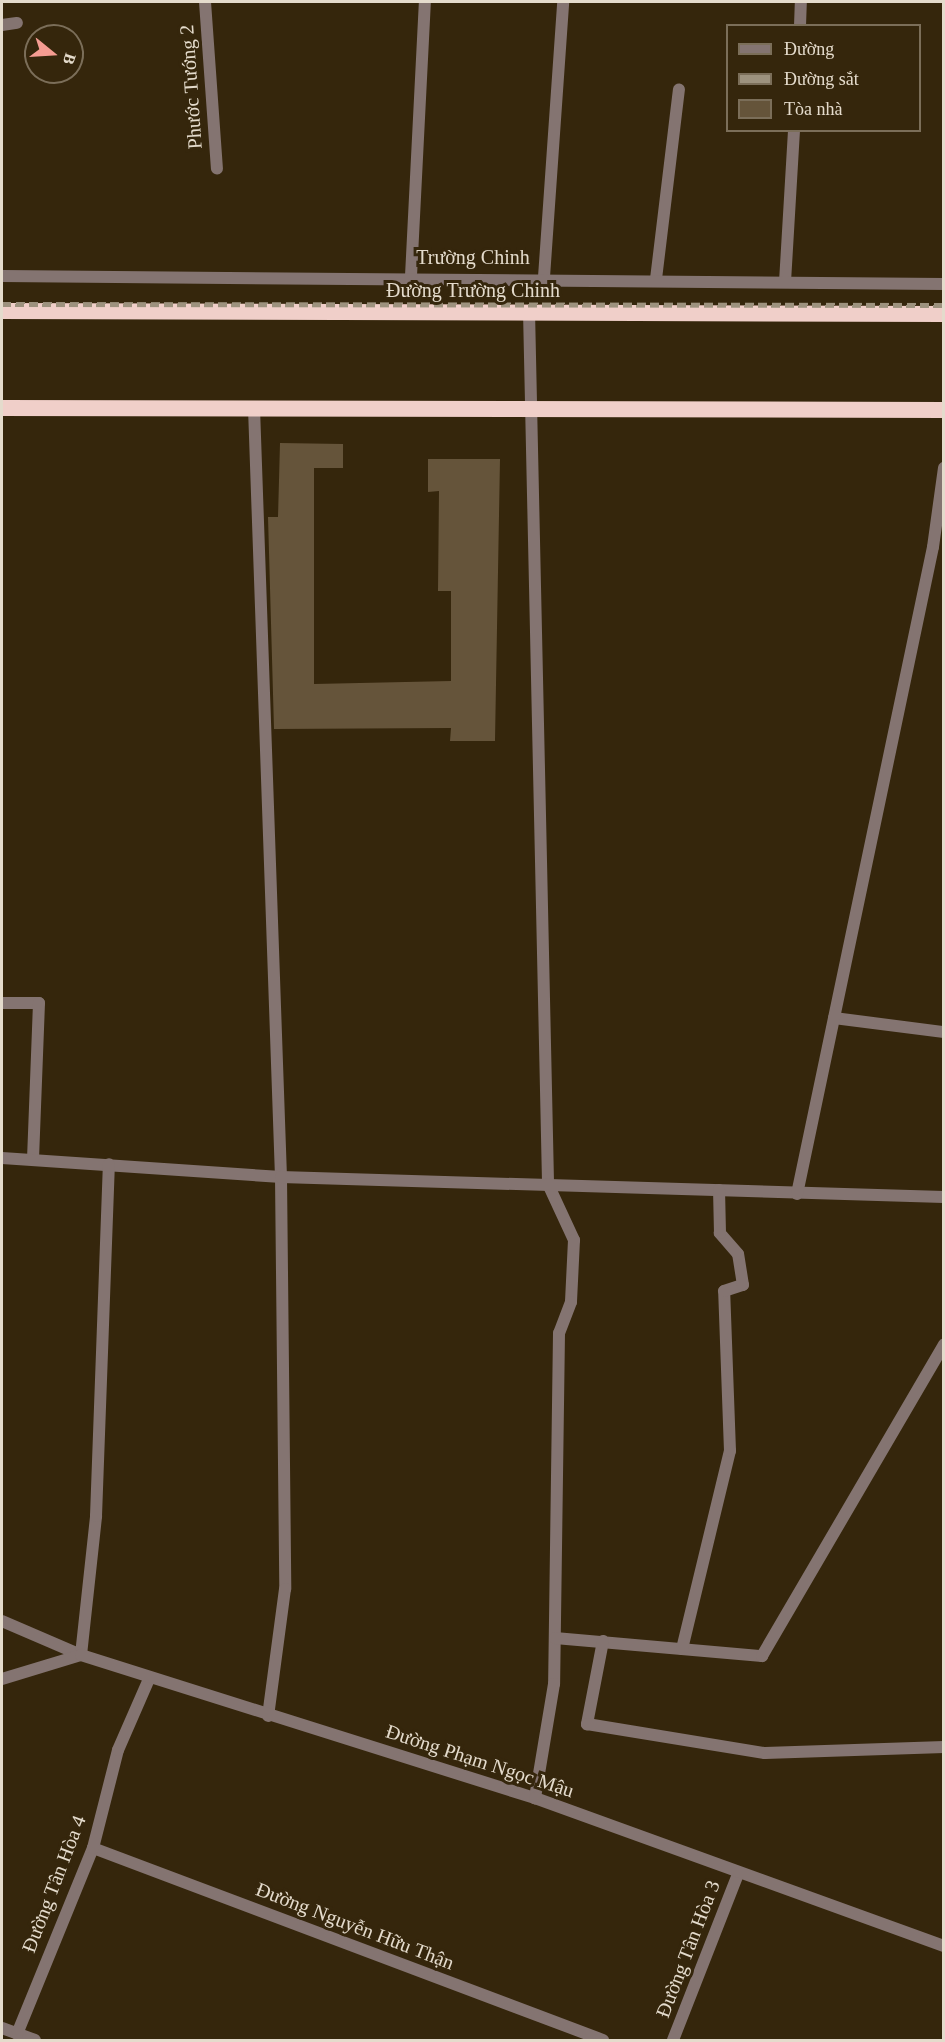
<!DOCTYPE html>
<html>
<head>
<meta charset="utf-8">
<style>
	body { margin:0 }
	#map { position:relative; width:945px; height:2042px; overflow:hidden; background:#35260c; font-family:"Times New Roman",serif }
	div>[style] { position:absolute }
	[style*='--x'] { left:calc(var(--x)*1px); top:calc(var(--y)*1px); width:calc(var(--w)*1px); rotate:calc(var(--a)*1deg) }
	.building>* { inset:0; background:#65543a }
	.service>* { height:12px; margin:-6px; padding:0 6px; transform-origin:6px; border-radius:6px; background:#847471 }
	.minor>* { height:12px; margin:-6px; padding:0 6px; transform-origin:6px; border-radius:6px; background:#847471 }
	.tertiary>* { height:12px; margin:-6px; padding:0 6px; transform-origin:6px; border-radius:6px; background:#847471 }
	.trunk>* { height:16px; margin:-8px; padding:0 8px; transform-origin:8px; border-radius:8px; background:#f0cfc9 }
	.rail>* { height:4.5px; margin-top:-2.25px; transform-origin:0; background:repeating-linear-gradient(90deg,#9d927e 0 9px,transparent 0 13.5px) }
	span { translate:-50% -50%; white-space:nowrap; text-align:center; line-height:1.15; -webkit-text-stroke:6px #35260c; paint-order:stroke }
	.street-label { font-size:20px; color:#e4dbcc }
	.frame { position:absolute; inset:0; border:3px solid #e4dbcc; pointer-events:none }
	.legend { position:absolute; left:726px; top:24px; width:195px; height:108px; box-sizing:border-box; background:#35260c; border:2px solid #7b6e59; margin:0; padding:8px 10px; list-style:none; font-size:18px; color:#e4dbcc }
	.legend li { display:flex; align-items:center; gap:12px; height:30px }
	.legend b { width:30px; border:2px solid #7b6e59 }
	.north { position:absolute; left:24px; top:24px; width:60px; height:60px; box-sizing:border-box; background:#35260c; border:2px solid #7b6e59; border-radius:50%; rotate:108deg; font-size:16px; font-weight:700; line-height:24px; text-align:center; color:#e4dbcc }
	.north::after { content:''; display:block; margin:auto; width:21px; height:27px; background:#f59c92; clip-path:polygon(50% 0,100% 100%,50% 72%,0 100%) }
</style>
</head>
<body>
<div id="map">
	<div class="building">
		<i style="clip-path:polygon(280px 443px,343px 444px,343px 468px,314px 468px,314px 684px,451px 681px,451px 591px,438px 591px,439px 491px,428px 492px,428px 459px,500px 459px,495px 741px,450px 741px,451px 728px,274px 729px,268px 517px,278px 517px)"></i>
	</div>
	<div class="service">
		<i style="--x:656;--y:279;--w:191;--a:-83.1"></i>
	</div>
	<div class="minor">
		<i style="--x:205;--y:2;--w:167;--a:85.9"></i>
		<i style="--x:2;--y:25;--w:15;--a:-8"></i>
		<i style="--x:800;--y:26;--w:24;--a:-88"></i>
		<i style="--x:411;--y:276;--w:274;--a:-87.1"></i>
		<i style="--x:544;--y:277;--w:276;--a:-86"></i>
		<i style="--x:785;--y:282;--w:152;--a:-86.6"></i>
		<i style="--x:529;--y:311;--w:873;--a:88.75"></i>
		<i style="--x:548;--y:1184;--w:62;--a:65.1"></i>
		<i style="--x:574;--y:1240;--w:62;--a:92.8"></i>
		<i style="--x:571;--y:1302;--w:33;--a:111"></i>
		<i style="--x:559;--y:1333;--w:351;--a:90.8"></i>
		<i style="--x:554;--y:1684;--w:116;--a:99.5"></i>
		<i style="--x:254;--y:408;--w:769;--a:87.99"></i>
		<i style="--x:281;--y:1177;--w:412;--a:89.4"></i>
		<i style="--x:285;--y:1589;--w:128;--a:97.6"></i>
		<i style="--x:2;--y:1003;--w:37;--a:0"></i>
		<i style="--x:39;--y:1003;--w:155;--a:92.2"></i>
		<i style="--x:834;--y:1018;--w:111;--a:7.3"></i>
		<i style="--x:2;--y:1158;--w:280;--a:3.9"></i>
		<i style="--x:281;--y:1177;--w:663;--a:1.73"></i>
		<i style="--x:797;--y:1194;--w:661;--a:-78.13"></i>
		<i style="--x:933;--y:547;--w:80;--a:-82.1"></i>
		<i style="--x:2;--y:1621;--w:86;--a:23.3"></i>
		<i style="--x:81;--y:1655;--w:140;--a:-83.8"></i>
		<i style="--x:96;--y:1516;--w:352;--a:-87.9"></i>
		<i style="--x:555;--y:1638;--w:208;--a:5"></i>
		<i style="--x:762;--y:1656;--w:361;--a:-59.7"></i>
		<i style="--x:603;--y:1641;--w:85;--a:100.9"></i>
		<i style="--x:587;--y:1724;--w:180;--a:9.3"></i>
		<i style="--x:765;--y:1753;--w:179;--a:-1.9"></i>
		<i style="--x:682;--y:1649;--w:204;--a:-76.4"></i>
		<i style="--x:730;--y:1451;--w:160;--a:-92.1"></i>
		<i style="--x:724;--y:1291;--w:20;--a:-18"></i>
		<i style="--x:743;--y:1285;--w:31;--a:-99"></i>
		<i style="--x:738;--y:1254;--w:28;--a:-131"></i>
		<i style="--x:720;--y:1233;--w:43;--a:-91.3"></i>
		<i style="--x:93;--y:1848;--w:545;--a:20.63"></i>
		<i style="--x:2;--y:2028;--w:35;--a:20"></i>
		<i style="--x:17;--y:2034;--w:201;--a:-67.8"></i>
		<i style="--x:93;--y:1848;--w:101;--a:-75.7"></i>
		<i style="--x:118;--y:1750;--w:77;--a:-66.4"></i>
		<i style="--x:673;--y:2040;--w:180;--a:-68.6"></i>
	</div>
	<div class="tertiary">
		<i style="--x:2;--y:276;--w:942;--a:0.49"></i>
		<i style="--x:2;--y:1679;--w:83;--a:-16.9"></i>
		<i style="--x:81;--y:1655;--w:476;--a:17.5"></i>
		<i style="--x:535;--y:1798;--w:435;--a:19.9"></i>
	</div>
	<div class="trunk">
		<i style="--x:2;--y:311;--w:942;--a:0.18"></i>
		<i style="--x:2;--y:408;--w:942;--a:0.12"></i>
	</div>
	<div class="rail">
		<i style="--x:2;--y:304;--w:942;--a:0.06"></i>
	</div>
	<div class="street-label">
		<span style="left:191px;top:87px;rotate:-94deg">Phước Tướng 2</span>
		<span style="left:473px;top:257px">Trường Chinh</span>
		<span style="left:473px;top:290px">Đường Trường Chinh</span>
		<span style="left:480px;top:1761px;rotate:18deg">Đường Phạm Ngọc Mậu</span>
		<span style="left:54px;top:1884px;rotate:-69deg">Đường Tân Hòa 4</span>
		<span style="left:355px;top:1926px;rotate:21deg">Đường Nguyễn Hữu Thận</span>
		<span style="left:688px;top:1949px;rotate:-69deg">Đường Tân Hòa 3</span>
	</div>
	<div class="frame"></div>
	<ul class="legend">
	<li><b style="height:8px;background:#847471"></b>Đường</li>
	<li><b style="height:8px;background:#9d927e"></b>Đường sắt</li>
	<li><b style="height:16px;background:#65543a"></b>Tòa nhà</li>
	</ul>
	<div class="north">B</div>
</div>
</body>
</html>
